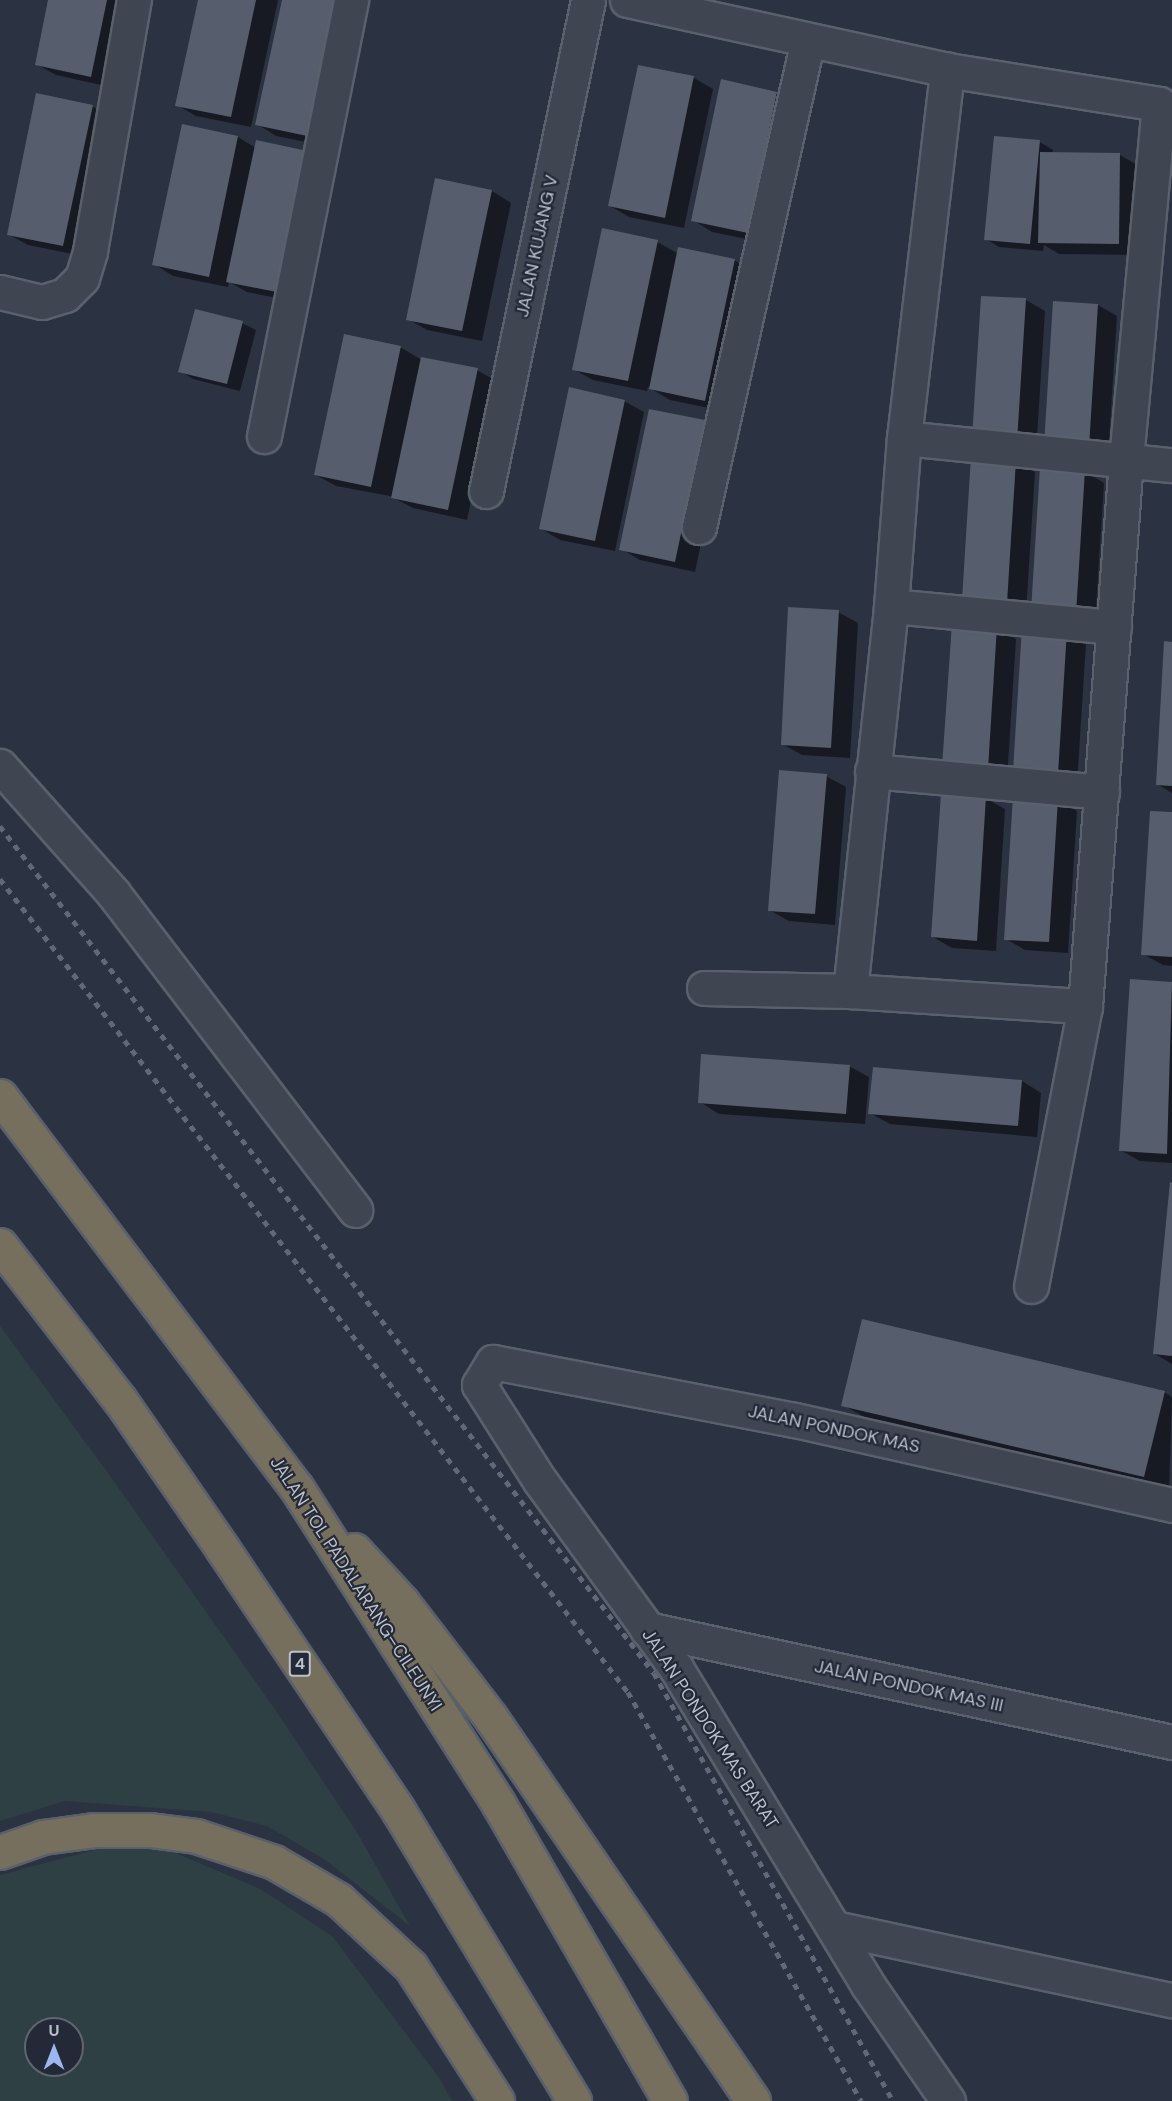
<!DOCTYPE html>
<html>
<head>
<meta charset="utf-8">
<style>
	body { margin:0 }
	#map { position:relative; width:1172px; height:2101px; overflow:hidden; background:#2b3241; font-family:"DM Sans",sans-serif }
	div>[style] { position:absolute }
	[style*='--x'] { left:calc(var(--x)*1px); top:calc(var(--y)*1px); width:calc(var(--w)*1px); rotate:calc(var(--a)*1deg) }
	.green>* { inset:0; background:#2e4043 }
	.shadow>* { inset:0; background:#0007 }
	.building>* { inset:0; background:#565e6e }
	.roads { filter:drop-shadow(2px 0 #5a606c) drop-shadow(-2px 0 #5a606c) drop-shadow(0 2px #5a606c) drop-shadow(0 -2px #5a606c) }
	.street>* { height:33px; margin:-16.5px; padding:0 16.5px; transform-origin:16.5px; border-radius:16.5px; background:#3f4551 }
	.highway>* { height:33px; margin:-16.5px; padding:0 16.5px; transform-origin:16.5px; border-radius:16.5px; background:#766f5d }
	.rail>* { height:4.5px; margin-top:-2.25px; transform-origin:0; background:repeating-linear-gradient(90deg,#616878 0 6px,transparent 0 12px) }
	span { translate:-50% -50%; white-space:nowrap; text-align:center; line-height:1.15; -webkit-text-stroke:4.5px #232937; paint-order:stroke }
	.shield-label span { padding:2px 4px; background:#232937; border:2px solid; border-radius:4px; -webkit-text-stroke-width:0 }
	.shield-label { font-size:16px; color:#bcc0cb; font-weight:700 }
	.street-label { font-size:18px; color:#bcc0cb }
	.north { position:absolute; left:24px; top:2017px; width:60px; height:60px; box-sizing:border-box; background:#232937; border:2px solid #606572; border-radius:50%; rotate:0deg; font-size:16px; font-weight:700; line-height:24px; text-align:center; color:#bcc0cb }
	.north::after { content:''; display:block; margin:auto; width:21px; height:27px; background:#9eb6ee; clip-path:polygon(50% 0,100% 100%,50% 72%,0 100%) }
</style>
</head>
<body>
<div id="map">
	<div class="green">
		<i style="clip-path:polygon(0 1326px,113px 1480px,274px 1708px,358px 1834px,410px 1926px,324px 1859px,267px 1826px,211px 1812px,65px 1801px,0 1821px)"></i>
		<i style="clip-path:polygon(evenodd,164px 1848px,260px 1889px,332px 1936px,438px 2076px,452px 2101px,0 2101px,0 1875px,98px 1849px,164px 1848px,36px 2029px,72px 2029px,72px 2065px,36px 2065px,36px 2029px)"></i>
	</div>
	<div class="shadow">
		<i style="clip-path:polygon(50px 0,129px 0,110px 87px,56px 75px,36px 64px)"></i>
		<i style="clip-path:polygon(199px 0,278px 0,251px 127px,196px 116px,177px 105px)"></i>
		<i style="clip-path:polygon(283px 0,331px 147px,276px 136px,257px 124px)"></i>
		<i style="clip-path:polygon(639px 66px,694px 78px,713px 89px,684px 228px,629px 217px,610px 206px)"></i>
		<i style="clip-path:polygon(722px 81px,777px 93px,796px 104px,767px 243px,712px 232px,693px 220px)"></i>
		<i style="clip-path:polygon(92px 106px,112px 118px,82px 256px,28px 245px,8px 234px)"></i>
		<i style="clip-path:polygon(238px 137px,256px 148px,302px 303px,247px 292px,229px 282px,228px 287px,173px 276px,154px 264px)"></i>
		<i style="clip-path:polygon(1040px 142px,1053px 150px,1052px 154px,1120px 155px,1139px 166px,1138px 255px,1059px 254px,1044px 245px,1043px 251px,999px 247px,986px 239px)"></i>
		<i style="clip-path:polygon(492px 191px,511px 203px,482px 341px,427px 330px,408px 319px)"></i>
		<i style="clip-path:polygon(657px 242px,679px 254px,734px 260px,754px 272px,724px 411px,670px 400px,648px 387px,647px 391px,593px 380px,573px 369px)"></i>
		<i style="clip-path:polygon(1026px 300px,1045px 311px,1036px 453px,993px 450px)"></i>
		<i style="clip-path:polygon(1098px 305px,1117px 316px,1108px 458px,1065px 455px)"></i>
		<i style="clip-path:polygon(242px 323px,256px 330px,240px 391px,193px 379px,180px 371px)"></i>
		<i style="clip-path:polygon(400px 347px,422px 360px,477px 370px,496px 381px,467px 520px,413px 508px,390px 496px,336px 486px,316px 475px)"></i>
		<i style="clip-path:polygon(624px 401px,644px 412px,615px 551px,560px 540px,540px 528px)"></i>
		<i style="clip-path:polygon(650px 411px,705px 422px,724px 433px,695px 572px,640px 560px,621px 549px)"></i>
		<i style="clip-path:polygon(1016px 461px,1035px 472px,1026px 613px,963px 599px)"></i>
		<i style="clip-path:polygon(1085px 471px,1104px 483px,1095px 624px,1052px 622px)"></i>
		<i style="clip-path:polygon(838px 612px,858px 623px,850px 758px,802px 755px,782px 744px)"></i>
		<i style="clip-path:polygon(996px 627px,1016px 639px,1007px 780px,963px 777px)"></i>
		<i style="clip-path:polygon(1067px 632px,1086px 643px,1077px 784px,1014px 770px)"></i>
		<i style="clip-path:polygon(1172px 643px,1172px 793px,1157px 784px)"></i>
		<i style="clip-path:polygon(826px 776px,846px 787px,835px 925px,789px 921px,769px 910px)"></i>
		<i style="clip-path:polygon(985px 798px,1005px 809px,996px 951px,952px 948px,933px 937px)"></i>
		<i style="clip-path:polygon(1058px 800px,1077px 811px,1068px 953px,1025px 950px,1006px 939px)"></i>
		<i style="clip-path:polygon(1172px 814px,1172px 966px,1163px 965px,1143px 954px)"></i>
		<i style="clip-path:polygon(1131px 981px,1172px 984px,1172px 1163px,1140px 1161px,1120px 1150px)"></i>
		<i style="clip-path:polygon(849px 1066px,869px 1077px,865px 1124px,719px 1114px,700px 1102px)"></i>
		<i style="clip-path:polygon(874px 1069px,1022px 1081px,1041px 1093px,1037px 1137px,890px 1124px,870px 1113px)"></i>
		<i style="clip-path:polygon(1172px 1182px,1172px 1364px,1155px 1354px)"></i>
		<i style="clip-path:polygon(1164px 1392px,1172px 1397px,1169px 1491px,868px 1419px,843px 1405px)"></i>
	</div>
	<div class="building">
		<i style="clip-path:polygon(48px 0,107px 0,91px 77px,35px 65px)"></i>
		<i style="clip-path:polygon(198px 0,256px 0,231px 117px,175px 106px)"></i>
		<i style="clip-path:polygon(282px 0,340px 0,312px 137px,255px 125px)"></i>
		<i style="clip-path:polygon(638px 65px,694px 76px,665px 218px,608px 206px)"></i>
		<i style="clip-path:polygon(721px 79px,777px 92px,748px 233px,691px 221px)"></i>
		<i style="clip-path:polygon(36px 93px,93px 105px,63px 246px,7px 235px)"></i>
		<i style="clip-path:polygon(182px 124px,238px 136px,209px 277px,152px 265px)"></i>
		<i style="clip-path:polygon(994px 136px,1040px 140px,1030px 244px,984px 240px)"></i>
		<i style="clip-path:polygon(256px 140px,312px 152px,282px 293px,226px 282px)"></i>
		<i style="clip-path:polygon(1040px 152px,1120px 153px,1119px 244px,1038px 243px)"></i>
		<i style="clip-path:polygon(435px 178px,492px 190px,462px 331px,406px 320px)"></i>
		<i style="clip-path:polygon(602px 228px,658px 240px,628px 381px,572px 370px)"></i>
		<i style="clip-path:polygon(678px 247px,735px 259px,705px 401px,649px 389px)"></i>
		<i style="clip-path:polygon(981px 296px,1026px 298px,1017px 442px,972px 439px)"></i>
		<i style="clip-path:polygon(1053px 301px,1098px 304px,1089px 447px,1044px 445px)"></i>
		<i style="clip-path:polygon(195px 309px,243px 321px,227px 384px,178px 372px)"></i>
		<i style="clip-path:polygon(344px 334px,401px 346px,371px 487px,314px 475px)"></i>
		<i style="clip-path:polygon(421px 357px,478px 368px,448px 510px,391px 498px)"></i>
		<i style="clip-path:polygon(569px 387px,625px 400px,595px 541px,539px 529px)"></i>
		<i style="clip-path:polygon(649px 409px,705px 420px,675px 562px,619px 550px)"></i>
		<i style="clip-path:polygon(971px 456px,1016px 460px,1007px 603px,962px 600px)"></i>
		<i style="clip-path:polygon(1040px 467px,1085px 470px,1076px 614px,1031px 611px)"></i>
		<i style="clip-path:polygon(788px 607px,839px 610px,831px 748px,781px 745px)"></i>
		<i style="clip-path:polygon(952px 623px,997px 626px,988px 769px,942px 767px)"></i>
		<i style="clip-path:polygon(1022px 627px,1067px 630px,1058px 774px,1013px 771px)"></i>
		<i style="clip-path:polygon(1164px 641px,1172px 642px,1172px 786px,1156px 785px)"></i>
		<i style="clip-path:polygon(779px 770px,827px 774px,815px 914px,768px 911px)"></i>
		<i style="clip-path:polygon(941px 794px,986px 796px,977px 941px,931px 937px)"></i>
		<i style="clip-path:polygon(1013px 796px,1058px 799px,1049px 942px,1004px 940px)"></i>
		<i style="clip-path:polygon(1150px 811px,1172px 812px,1172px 957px,1141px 955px)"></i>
		<i style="clip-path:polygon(1130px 979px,1172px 982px,1167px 1154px,1119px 1151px)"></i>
		<i style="clip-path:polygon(701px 1054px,850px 1065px,846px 1114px,698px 1103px)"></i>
		<i style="clip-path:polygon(873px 1067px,1022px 1080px,1018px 1126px,868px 1114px)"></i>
		<i style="clip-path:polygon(1170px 1182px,1172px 1183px,1172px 1356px,1153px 1354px)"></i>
		<i style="clip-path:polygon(862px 1319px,1165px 1391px,1144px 1477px,841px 1406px)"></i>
	</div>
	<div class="roads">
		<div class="street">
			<i style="--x:627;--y:0;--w:328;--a:12.3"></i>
			<i style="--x:947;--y:70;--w:215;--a:9.1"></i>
			<i style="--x:1159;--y:104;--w:358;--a:95.3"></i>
			<i style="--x:1126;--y:460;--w:548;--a:94.29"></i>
			<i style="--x:1085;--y:1006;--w:285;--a:100.9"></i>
			<i style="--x:0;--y:292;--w:43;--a:13.4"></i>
			<i style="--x:42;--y:302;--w:24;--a:-17"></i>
			<i style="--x:65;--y:295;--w:24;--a:-45"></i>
			<i style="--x:82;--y:278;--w:28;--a:-73"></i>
			<i style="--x:90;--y:251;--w:255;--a:-80.1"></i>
			<i style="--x:264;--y:436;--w:445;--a:-78.7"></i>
			<i style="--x:904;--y:438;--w:269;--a:5.8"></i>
			<i style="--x:486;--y:491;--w:501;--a:-78.26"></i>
			<i style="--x:699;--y:527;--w:497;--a:-77.4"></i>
			<i style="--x:891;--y:606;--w:224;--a:5.4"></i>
			<i style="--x:0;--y:766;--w:170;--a:48.3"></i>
			<i style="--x:113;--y:893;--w:399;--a:52.6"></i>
			<i style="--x:872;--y:771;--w:231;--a:5.2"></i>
			<i style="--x:704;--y:988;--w:146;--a:1.2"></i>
			<i style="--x:850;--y:991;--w:235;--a:3.7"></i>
			<i style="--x:850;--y:991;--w:387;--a:-83.9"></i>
			<i style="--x:891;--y:606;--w:169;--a:-85.6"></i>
			<i style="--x:904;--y:438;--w:371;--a:-83.3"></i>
			<i style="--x:647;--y:1629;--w:537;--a:12.15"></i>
			<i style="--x:835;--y:1928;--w:345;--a:12.1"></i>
			<i style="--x:948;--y:2101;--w:141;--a:-124.6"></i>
			<i style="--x:868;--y:1985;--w:371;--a:-121.2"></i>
			<i style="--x:676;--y:1668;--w:231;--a:-126"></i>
			<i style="--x:540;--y:1481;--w:114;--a:-122.4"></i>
			<i style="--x:479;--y:1385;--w:27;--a:-59"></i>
			<i style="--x:493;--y:1362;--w:308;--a:10.9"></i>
			<i style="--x:795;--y:1420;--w:386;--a:12.7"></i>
		</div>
		<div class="highway">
			<i style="--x:0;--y:1096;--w:490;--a:52.9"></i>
			<i style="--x:296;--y:1487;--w:375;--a:57.4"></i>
			<i style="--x:498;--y:1803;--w:344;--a:60"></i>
			<i style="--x:0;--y:1245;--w:196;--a:52.3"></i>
			<i style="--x:120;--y:1400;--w:180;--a:55.4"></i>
			<i style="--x:222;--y:1548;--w:316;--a:56.1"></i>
			<i style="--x:398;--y:1810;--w:340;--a:58.8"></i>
			<i style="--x:354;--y:1550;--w:71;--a:47.3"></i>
			<i style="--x:402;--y:1602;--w:146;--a:52.5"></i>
			<i style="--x:491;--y:1718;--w:464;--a:55.6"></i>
			<i style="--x:0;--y:1852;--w:46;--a:-19.2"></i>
			<i style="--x:43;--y:1837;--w:51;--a:-7.8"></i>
			<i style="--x:94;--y:1830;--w:56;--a:0"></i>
			<i style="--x:150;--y:1830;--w:46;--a:7.4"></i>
			<i style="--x:196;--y:1836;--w:82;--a:18.4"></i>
			<i style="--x:274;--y:1862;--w:75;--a:30.3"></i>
			<i style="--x:339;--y:1900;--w:98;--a:42.9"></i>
			<i style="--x:411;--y:1967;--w:159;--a:57.3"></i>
		</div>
	</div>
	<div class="rail">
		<i style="--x:0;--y:826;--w:1070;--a:52.33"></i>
		<i style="--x:654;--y:1673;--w:490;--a:60.8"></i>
		<i style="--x:0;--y:879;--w:1027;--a:52.32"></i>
		<i style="--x:628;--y:1692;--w:471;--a:60.3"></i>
	</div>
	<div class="shield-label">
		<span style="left:300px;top:1664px">4</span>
	</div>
	<div class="street-label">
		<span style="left:537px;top:246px;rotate:-78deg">JALAN KUJANG V</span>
		<span style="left:834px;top:1429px;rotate:12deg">JALAN PONDOK MAS</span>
		<span style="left:356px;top:1584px;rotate:57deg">JALAN TOL PADALARANG–CILEUNYI</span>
		<span style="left:909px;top:1686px;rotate:12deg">JALAN PONDOK MAS III</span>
		<span style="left:710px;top:1729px;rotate:57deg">JALAN PONDOK MAS BARAT</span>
	</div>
	<div class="north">U</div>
</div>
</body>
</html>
